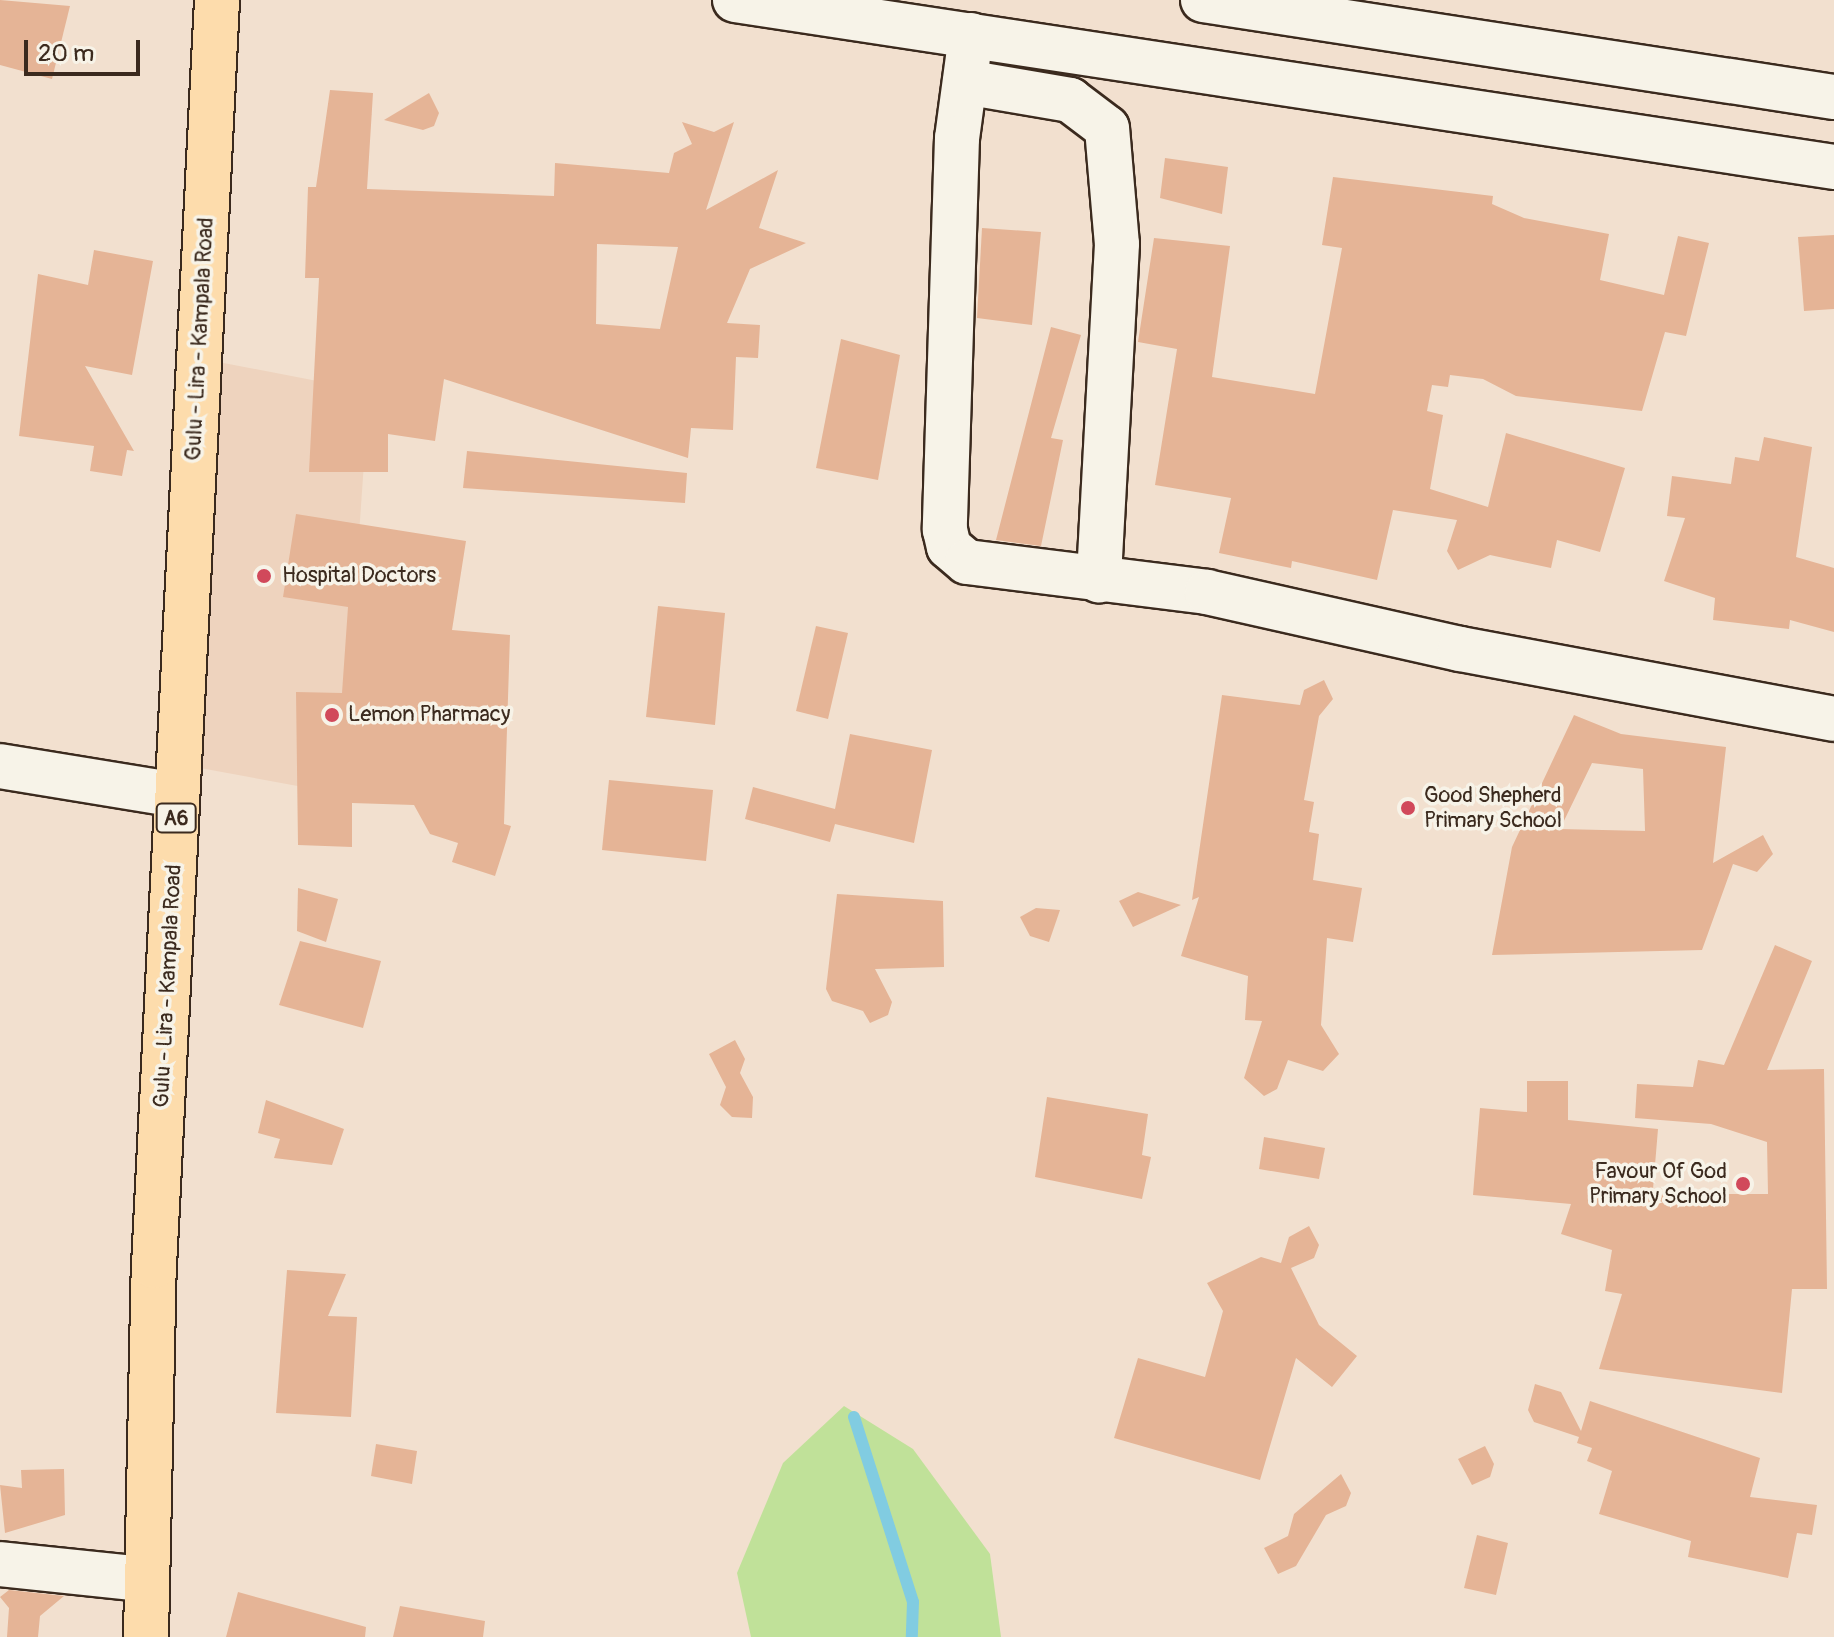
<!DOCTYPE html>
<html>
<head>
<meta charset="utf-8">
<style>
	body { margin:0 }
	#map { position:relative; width:1834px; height:1637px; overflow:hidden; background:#f2e0cf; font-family:Pangolin,sans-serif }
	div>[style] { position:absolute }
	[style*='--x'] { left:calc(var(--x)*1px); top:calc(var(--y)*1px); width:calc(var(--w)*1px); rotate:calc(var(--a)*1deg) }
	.built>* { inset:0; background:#eed3be }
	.green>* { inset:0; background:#c0e199 }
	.stream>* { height:12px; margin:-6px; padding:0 6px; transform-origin:6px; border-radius:6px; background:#81cce1 }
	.building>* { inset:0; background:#e5b496 }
	.roads { filter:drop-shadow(2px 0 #3b2a1e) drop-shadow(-2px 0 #3b2a1e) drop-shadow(0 2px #3b2a1e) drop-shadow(0 -2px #3b2a1e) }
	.minor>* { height:44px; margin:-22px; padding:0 22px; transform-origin:22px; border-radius:22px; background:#f7f3e8 }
	.major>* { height:44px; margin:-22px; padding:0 22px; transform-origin:22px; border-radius:22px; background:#fddcac }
	.dots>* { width:22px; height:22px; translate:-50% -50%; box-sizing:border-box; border:4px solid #f7f3e8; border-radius:50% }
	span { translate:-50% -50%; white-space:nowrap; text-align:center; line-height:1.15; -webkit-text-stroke:7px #f7f3e8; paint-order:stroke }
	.shield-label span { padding:2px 6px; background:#f7f3e8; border:2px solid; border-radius:6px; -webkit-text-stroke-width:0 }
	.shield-label { font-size:20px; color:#3b2a1e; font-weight:700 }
	.street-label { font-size:22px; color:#3b2a1e }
	.poi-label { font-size:22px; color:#3b2a1e }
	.left { translate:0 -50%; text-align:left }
	.right { translate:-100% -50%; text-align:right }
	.scale { position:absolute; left:24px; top:40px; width:116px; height:36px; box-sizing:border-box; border:4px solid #3b2a1e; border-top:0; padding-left:10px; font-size:24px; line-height:28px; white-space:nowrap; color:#3b2a1e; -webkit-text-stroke:6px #f7f3e8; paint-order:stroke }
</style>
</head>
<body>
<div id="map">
	<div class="built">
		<i style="clip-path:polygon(182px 355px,369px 391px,341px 794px,162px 761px)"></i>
	</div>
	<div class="green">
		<i style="clip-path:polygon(844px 1406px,913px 1449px,990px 1554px,1001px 1637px,751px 1637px,737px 1573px,783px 1463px)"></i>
	</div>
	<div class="stream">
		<i style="--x:854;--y:1417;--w:194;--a:72.3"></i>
		<i style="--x:913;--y:1602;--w:35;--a:92"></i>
	</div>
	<div class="building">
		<i style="clip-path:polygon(0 0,70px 6px,52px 79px,0 65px)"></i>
		<i style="clip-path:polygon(evenodd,330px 90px,373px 93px,367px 189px,554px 196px,555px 163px,669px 173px,674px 153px,692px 144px,682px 122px,714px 132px,734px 122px,706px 210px,778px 170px,759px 228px,806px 243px,750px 269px,727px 323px,760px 325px,758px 358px,736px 357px,733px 430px,691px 428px,688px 458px,444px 379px,435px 441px,388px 434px,388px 472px,309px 472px,319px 278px,305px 278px,308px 187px,316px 187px,330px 90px,597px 244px,678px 247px,660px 329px,596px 324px,597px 244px)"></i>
		<i style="clip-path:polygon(429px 93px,439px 113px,434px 126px,423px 130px,384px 120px)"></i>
		<i style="clip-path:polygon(1165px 158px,1228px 167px,1222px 214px,1160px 198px)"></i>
		<i style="clip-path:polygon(1333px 177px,1493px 196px,1492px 204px,1524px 218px,1609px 234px,1600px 280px,1664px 295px,1678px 236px,1709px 243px,1686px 336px,1665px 332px,1642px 411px,1516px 396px,1483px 379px,1450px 375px,1448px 387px,1432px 385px,1427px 411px,1443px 415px,1430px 489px,1488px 507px,1506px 433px,1625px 468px,1600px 552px,1557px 540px,1551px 568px,1490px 555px,1458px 570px,1447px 551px,1457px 520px,1393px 510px,1377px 580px,1292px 561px,1291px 568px,1219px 553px,1231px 498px,1155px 485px,1177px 349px,1138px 342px,1154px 238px,1230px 246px,1212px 377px,1315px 394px,1342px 248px,1322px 245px)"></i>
		<i style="clip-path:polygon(982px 228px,1041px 232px,1032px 325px,977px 318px)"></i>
		<i style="clip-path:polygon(1834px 235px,1834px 309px,1804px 311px,1798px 237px)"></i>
		<i style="clip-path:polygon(94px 250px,153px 261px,132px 375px,85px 366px,134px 451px,127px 450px,122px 476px,90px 471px,94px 446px,19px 436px,38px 274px,88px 285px)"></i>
		<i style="clip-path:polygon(1051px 327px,1081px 335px,1051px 438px,1063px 440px,1041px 546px,996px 540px)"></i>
		<i style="clip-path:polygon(841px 339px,900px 355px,878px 480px,816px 468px)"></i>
		<i style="clip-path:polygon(1764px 437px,1812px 447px,1796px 557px,1834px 568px,1834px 632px,1790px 620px,1789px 629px,1713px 620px,1715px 598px,1664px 581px,1685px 518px,1667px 516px,1672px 476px,1731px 484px,1735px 457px,1759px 461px)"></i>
		<i style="clip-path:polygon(467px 451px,687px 473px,685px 503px,463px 488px)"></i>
		<i style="clip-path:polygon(296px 514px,466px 541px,452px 630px,510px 635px,504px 824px,511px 826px,495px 876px,452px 862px,458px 843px,430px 834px,414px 805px,352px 803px,352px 847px,298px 845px,296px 692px,342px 693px,348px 607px,283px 597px)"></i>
		<i style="clip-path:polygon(658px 606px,725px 613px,715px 725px,646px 717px)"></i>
		<i style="clip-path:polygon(816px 626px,848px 633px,828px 719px,796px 711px)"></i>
		<i style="clip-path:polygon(1324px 680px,1333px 699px,1319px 716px,1304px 800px,1314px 802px,1309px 832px,1319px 834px,1313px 880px,1362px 888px,1353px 942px,1327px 938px,1321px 1025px,1339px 1054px,1323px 1071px,1288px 1060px,1277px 1089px,1264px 1096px,1244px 1078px,1262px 1021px,1245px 1020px,1248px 976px,1181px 956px,1199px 897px,1192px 900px,1222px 695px,1300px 705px,1304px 690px)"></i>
		<i style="clip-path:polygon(evenodd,1574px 715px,1621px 734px,1726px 747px,1713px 863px,1763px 835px,1773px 854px,1757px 872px,1733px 864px,1702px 950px,1492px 955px,1512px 847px,1574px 715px,1592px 763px,1643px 769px,1645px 831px,1560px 829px,1592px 763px)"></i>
		<i style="clip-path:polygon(850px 734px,932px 750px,914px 843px,835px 824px,830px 842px,745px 819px,753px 787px,835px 809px)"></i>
		<i style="clip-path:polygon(609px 780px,713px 790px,706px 861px,602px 850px)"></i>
		<i style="clip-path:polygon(298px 888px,338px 899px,326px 942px,297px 931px)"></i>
		<i style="clip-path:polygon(1138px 892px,1181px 905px,1133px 927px,1119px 901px)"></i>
		<i style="clip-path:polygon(837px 894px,943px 901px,944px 967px,875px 969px,892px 1002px,888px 1015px,870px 1023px,863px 1011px,832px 1001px,826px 989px)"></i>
		<i style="clip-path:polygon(1036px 908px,1060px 910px,1049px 942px,1030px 936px,1020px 917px)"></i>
		<i style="clip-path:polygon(300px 941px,381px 961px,363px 1028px,279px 1005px)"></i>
		<i style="clip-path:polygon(1775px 945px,1812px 961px,1767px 1070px,1824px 1069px,1827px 1289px,1792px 1289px,1782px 1393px,1599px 1369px,1622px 1294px,1605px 1291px,1612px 1250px,1561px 1234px,1571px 1204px,1473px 1195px,1480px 1108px,1527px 1112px,1527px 1081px,1568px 1081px,1568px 1120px,1658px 1129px,1653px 1189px,1722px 1207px,1722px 1194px,1768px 1194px,1767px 1142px,1711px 1124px,1635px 1118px,1637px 1084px,1693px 1087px,1698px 1060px,1724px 1065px)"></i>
		<i style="clip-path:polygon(735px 1040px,745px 1059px,740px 1073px,753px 1097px,752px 1118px,732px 1117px,720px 1105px,726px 1087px,709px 1054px)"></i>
		<i style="clip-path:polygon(1047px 1097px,1148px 1114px,1142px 1155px,1151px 1157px,1142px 1199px,1035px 1177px)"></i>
		<i style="clip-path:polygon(266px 1100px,344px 1129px,332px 1165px,274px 1158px,280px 1139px,258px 1133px)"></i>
		<i style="clip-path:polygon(1264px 1137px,1325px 1148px,1319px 1179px,1259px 1169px)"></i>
		<i style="clip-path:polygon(1309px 1226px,1319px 1245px,1314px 1258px,1291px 1268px,1319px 1325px,1357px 1356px,1332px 1387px,1296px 1358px,1260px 1480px,1114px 1438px,1138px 1358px,1205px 1377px,1223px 1311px,1207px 1283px,1261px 1257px,1281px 1263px,1289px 1237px)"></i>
		<i style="clip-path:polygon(287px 1270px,346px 1274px,328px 1316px,357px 1317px,351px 1417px,276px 1413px)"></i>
		<i style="clip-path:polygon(1535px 1384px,1561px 1392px,1581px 1431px,1590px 1401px,1760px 1458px,1750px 1497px,1817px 1505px,1812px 1535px,1797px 1533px,1788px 1578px,1688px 1557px,1691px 1541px,1599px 1514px,1612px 1471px,1587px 1461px,1592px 1448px,1577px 1443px,1579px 1437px,1534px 1422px,1528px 1410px)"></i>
		<i style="clip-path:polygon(376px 1444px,417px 1451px,412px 1484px,371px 1476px)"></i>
		<i style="clip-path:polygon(1485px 1446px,1494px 1464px,1490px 1477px,1472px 1485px,1458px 1459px)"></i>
		<i style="clip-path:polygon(64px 1469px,65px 1515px,5px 1533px,0 1485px,22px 1488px,21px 1470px)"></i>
		<i style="clip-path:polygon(1341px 1474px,1351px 1493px,1346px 1506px,1326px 1515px,1296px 1566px,1278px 1574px,1264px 1548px,1288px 1536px,1294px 1514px)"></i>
		<i style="clip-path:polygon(1477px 1535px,1508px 1543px,1496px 1595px,1464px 1588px)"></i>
		<i style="clip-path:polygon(9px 1590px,64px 1596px,40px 1616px,38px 1637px,7px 1637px,9px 1608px,0 1597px)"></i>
		<i style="clip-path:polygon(238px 1592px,366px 1627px,365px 1637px,226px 1637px)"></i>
		<i style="clip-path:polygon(400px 1606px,485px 1621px,483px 1637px,393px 1637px)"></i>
	</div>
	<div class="roads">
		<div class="minor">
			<i style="--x:735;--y:0;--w:1112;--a:8.64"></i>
			<i style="--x:1203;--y:0;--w:638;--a:8.74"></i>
			<i style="--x:971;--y:35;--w:104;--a:97.7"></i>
			<i style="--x:957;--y:138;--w:392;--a:91.8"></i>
			<i style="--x:945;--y:530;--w:17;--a:77"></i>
			<i style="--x:949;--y:547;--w:23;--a:40"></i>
			<i style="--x:967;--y:562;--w:242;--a:7.1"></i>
			<i style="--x:1207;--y:592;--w:259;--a:12.7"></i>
			<i style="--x:1460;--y:649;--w:380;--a:10.6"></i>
			<i style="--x:965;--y:82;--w:107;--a:9.7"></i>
			<i style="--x:1070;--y:100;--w:46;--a:37.1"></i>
			<i style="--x:1107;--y:128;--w:116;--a:85.1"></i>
			<i style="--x:1117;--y:244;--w:337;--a:93.1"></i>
			<i style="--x:0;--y:766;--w:179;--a:9.3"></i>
			<i style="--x:0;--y:1564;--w:143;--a:6"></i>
		</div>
		<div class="major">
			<i style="--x:146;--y:1637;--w:371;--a:-88.8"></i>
			<i style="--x:154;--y:1266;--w:1268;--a:-87.15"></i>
		</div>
	</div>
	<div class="dots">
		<i style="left:264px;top:576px;background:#d1495b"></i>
		<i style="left:332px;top:715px;background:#d1495b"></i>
		<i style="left:1408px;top:808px;background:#d1495b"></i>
		<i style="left:1743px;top:1184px;background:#d1495b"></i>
	</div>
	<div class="shield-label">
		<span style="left:176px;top:818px">A6</span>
	</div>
	<div class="street-label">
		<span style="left:200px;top:339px;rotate:-87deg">Gulu - Lira - Kampala Road</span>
		<span style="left:168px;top:986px;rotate:-87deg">Gulu - Lira - Kampala Road</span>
	</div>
	<div class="poi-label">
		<span class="left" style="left:282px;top:576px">Hospital Doctors</span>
		<span class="left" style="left:348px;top:715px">Lemon Pharmacy</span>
		<span class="left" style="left:1424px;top:808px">Good Shepherd<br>Primary School</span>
		<span class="right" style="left:1727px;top:1184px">Favour Of God<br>Primary School</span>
	</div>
	<div class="scale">20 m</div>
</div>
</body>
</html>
